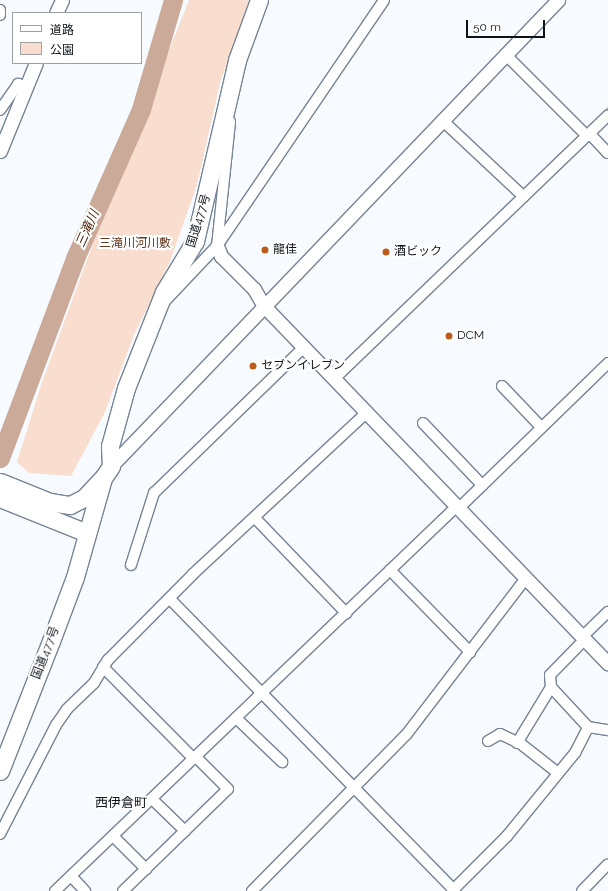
<!DOCTYPE html>
<html>
<head>
<meta charset="utf-8">
<style>
	body { margin:0 }
	#map { position:relative; width:608px; height:891px; overflow:hidden; background:#f7fbff; font-family:Raleway,"Noto Sans JP",sans-serif }
	div>[style] { position:absolute }
	[style*='--x'] { left:calc(var(--x)*1px); top:calc(var(--y)*1px); width:calc(var(--w)*1px); rotate:calc(var(--a)*1deg) }
	.green>* { inset:0; background:#f9ddcf }
	.stream>* { height:3px; margin:-1.5px; padding:0 1.5px; transform-origin:1.5px; border-radius:1.5px; background:#ca9 }
	.river>* { height:19px; margin:-9.5px; padding:0 9.5px; transform-origin:9.5px; border-radius:9.5px; background:#ca9 }
	.roads { filter:drop-shadow(1px 0 #768497) drop-shadow(-1px 0 #768497) drop-shadow(0 1px #768497) drop-shadow(0 -1px #768497) }
	.minor>* { height:10px; margin:-5px; padding:0 5px; transform-origin:5px; border-radius:5px; background:#fff }
	.tertiary>* { height:13px; margin:-6.5px; padding:0 6.5px; transform-origin:6.5px; border-radius:6.5px; background:#fff }
	.trunk>* { height:17px; margin:-8.5px; padding:0 8.5px; transform-origin:8.5px; border-radius:8.5px; background:#fff }
	.dots>* { width:11px; height:11px; translate:-50% -50%; box-sizing:border-box; border:2px solid #fff; border-radius:50% }
	span { translate:-50% -50%; white-space:nowrap; text-align:center; line-height:1.15; -webkit-text-stroke:4px #fff; paint-order:stroke }
	.street-label { font-size:12px; color:#0d1319 }
	.park-label { font-size:12px; color:#66381f }
	.poi-label { font-size:12px; color:#0d1319 }
	.left { translate:0 -50%; text-align:left }
	.water-label { font-size:13px; color:#4b1f04; font-style:italic }
	.neighbourhood-label { font-size:13px; color:#0d1319 }
	.legend { position:absolute; left:12px; top:12px; width:130px; height:52px; box-sizing:border-box; background:#fff; border:1px solid #9ea1a3; margin:0; padding:5px 7px; list-style:none; font-size:12px; color:#0d1319 }
	.legend li { display:flex; align-items:center; gap:8px; height:20px }
	.legend b { width:20px; border:1px solid #9ea1a3 }
	.scale { position:absolute; left:466px; top:20px; width:79px; height:18px; box-sizing:border-box; border:2px solid #0d1319; border-top:0; padding-left:5px; font-size:12px; line-height:14px; white-space:nowrap; color:#0d1319; -webkit-text-stroke:3px #fff; paint-order:stroke }
</style>
</head>
<body>
<div id="map">
	<div class="green">
		<i style="clip-path:polygon(189px 0,249px 0,220px 83px,197px 185px,170px 261px,134px 335px,105px 412px,71px 476px,29px 473px,17px 462px,41px 385px,99px 227px)"></i>
	</div>
	<div class="stream">
		<i style="--x:603;--y:113;--w:7;--a:-45"></i>
	</div>
	<div class="river">
		<i style="--x:0;--y:458;--w:216;--a:-69.4"></i>
		<i style="--x:76;--y:256;--w:161;--a:-66.1"></i>
		<i style="--x:141;--y:109;--w:114;--a:-73.6"></i>
	</div>
	<div class="roads">
		<div class="minor">
			<i style="--x:0;--y:10;--w:5;--a:90"></i>
			<i style="--x:505;--y:54;--w:116;--a:45"></i>
			<i style="--x:0;--y:110;--w:32;--a:-55"></i>
			<i style="--x:18;--y:84;--w:9;--a:13"></i>
			<i style="--x:442;--y:120;--w:112;--a:43.2"></i>
			<i style="--x:590;--y:134;--w:26;--a:47"></i>
			<i style="--x:217;--y:246;--w:125;--a:-84"></i>
			<i style="--x:164;--y:302;--w:77;--a:-46.6"></i>
			<i style="--x:217;--y:246;--w:297;--a:-55.8"></i>
			<i style="--x:334;--y:379;--w:380;--a:-43.9"></i>
			<i style="--x:502;--y:386;--w:57;--a:46.4"></i>
			<i style="--x:423;--y:423;--w:86;--a:46.4"></i>
			<i style="--x:459;--y:508;--w:208;--a:-44.2"></i>
			<i style="--x:255;--y:518;--w:132;--a:46.2"></i>
			<i style="--x:131;--y:565;--w:76;--a:-72.3"></i>
			<i style="--x:154;--y:493;--w:208;--a:-44.2"></i>
			<i style="--x:390;--y:570;--w:115;--a:45.7"></i>
			<i style="--x:170;--y:599;--w:408;--a:45.7"></i>
			<i style="--x:583;--y:636;--w:35;--a:-44"></i>
			<i style="--x:103;--y:667;--w:129;--a:45.3"></i>
			<i style="--x:236;--y:718;--w:64;--a:43.7"></i>
			<i style="--x:588;--y:727;--w:20;--a:9"></i>
			<i style="--x:488;--y:741;--w:14;--a:-30"></i>
			<i style="--x:500;--y:734;--w:23;--a:25"></i>
			<i style="--x:521;--y:744;--w:47;--a:38.1"></i>
			<i style="--x:517;--y:743;--w:66;--a:-58.7"></i>
			<i style="--x:152;--y:799;--w:46;--a:44.1"></i>
			<i style="--x:0;--y:834;--w:123;--a:-62.8"></i>
			<i style="--x:56;--y:725;--w:19;--a:-55"></i>
			<i style="--x:67;--y:709;--w:37;--a:-44"></i>
			<i style="--x:94;--y:683;--w:27;--a:-59"></i>
			<i style="--x:108;--y:660;--w:121;--a:-45.3"></i>
			<i style="--x:193;--y:574;--w:236;--a:-42.9"></i>
			<i style="--x:113;--y:836;--w:47;--a:45"></i>
			<i style="--x:71;--y:876;--w:21;--a:47"></i>
			<i style="--x:55;--y:891;--w:557;--a:-43.76"></i>
			<i style="--x:123;--y:891;--w:146;--a:-44.2"></i>
			<i style="--x:228;--y:789;--w:45;--a:-135"></i>
			<i style="--x:252;--y:891;--w:219;--a:-45.4"></i>
			<i style="--x:406;--y:735;--w:198;--a:-52.6"></i>
			<i style="--x:452;--y:891;--w:78;--a:-45"></i>
			<i style="--x:507;--y:836;--w:107;--a:-50.7"></i>
			<i style="--x:575;--y:753;--w:29;--a:-63"></i>
			<i style="--x:588;--y:727;--w:54;--a:-132.8"></i>
			<i style="--x:551;--y:687;--w:12;--a:-95"></i>
			<i style="--x:550;--y:675;--w:50;--a:-45.8"></i>
			<i style="--x:582;--y:891;--w:37;--a:-46"></i>
		</div>
		<div class="tertiary">
			<i style="--x:56;--y:13;--w:14;--a:-65"></i>
			<i style="--x:0;--y:151;--w:95;--a:-67.8"></i>
			<i style="--x:217;--y:246;--w:11;--a:68"></i>
			<i style="--x:221;--y:256;--w:47;--a:45"></i>
			<i style="--x:254;--y:289;--w:20;--a:60"></i>
			<i style="--x:264;--y:306;--w:496;--a:46.1"></i>
			<i style="--x:111;--y:466;--w:646;--a:-46.19"></i>
		</div>
		<div class="trunk">
			<i style="--x:0;--y:482;--w:54;--a:21.8"></i>
			<i style="--x:50;--y:502;--w:20;--a:9"></i>
			<i style="--x:70;--y:505;--w:16;--a:-27"></i>
			<i style="--x:84;--y:498;--w:26;--a:-47"></i>
			<i style="--x:0;--y:498;--w:94;--a:21.9"></i>
			<i style="--x:0;--y:771;--w:140;--a:-68.6"></i>
			<i style="--x:51;--y:641;--w:68;--a:-69.4"></i>
			<i style="--x:75;--y:577;--w:103;--a:-74.2"></i>
			<i style="--x:103;--y:478;--w:14;--a:-56"></i>
			<i style="--x:111;--y:466;--w:20;--a:-93"></i>
			<i style="--x:110;--y:446;--w:60;--a:-74.6"></i>
			<i style="--x:126;--y:388;--w:103;--a:-68.4"></i>
			<i style="--x:164;--y:292;--w:60;--a:-58.7"></i>
			<i style="--x:195;--y:241;--w:186;--a:-76.9"></i>
			<i style="--x:237;--y:60;--w:64;--a:-69.9"></i>
		</div>
	</div>
	<div class="dots">
		<i style="left:265px;top:250px;background:#bd5b1e"></i>
		<i style="left:386px;top:252px;background:#bd5b1e"></i>
		<i style="left:449px;top:336px;background:#bd5b1e"></i>
		<i style="left:253px;top:366px;background:#bd5b1e"></i>
	</div>
	<div class="street-label">
		<span style="left:199px;top:221px;rotate:-73deg">国道477号</span>
		<span style="left:46px;top:653px;rotate:-69deg">国道477号</span>
	</div>
	<div class="park-label">
		<span style="left:135px;top:244px">三滝川河川敷</span>
	</div>
	<div class="poi-label">
		<span class="left" style="left:273px;top:250px">龍佳</span>
		<span class="left" style="left:394px;top:252px">酒ビック</span>
		<span class="left" style="left:457px;top:336px">DCM</span>
		<span class="left" style="left:261px;top:366px">セブンイレブン</span>
	</div>
	<div class="water-label">
		<span style="left:88px;top:229px;rotate:-66deg">三滝川</span>
	</div>
	<div class="neighbourhood-label">
		<span style="left:121px;top:803px">西伊倉町</span>
	</div>
	<ul class="legend">
	<li><b style="height:5px;background:#fff"></b>道路</li>
	<li><b style="height:11px;background:#f9ddcf"></b>公園</li>
	</ul>
	<div class="scale">50 m</div>
</div>
</body>
</html>
